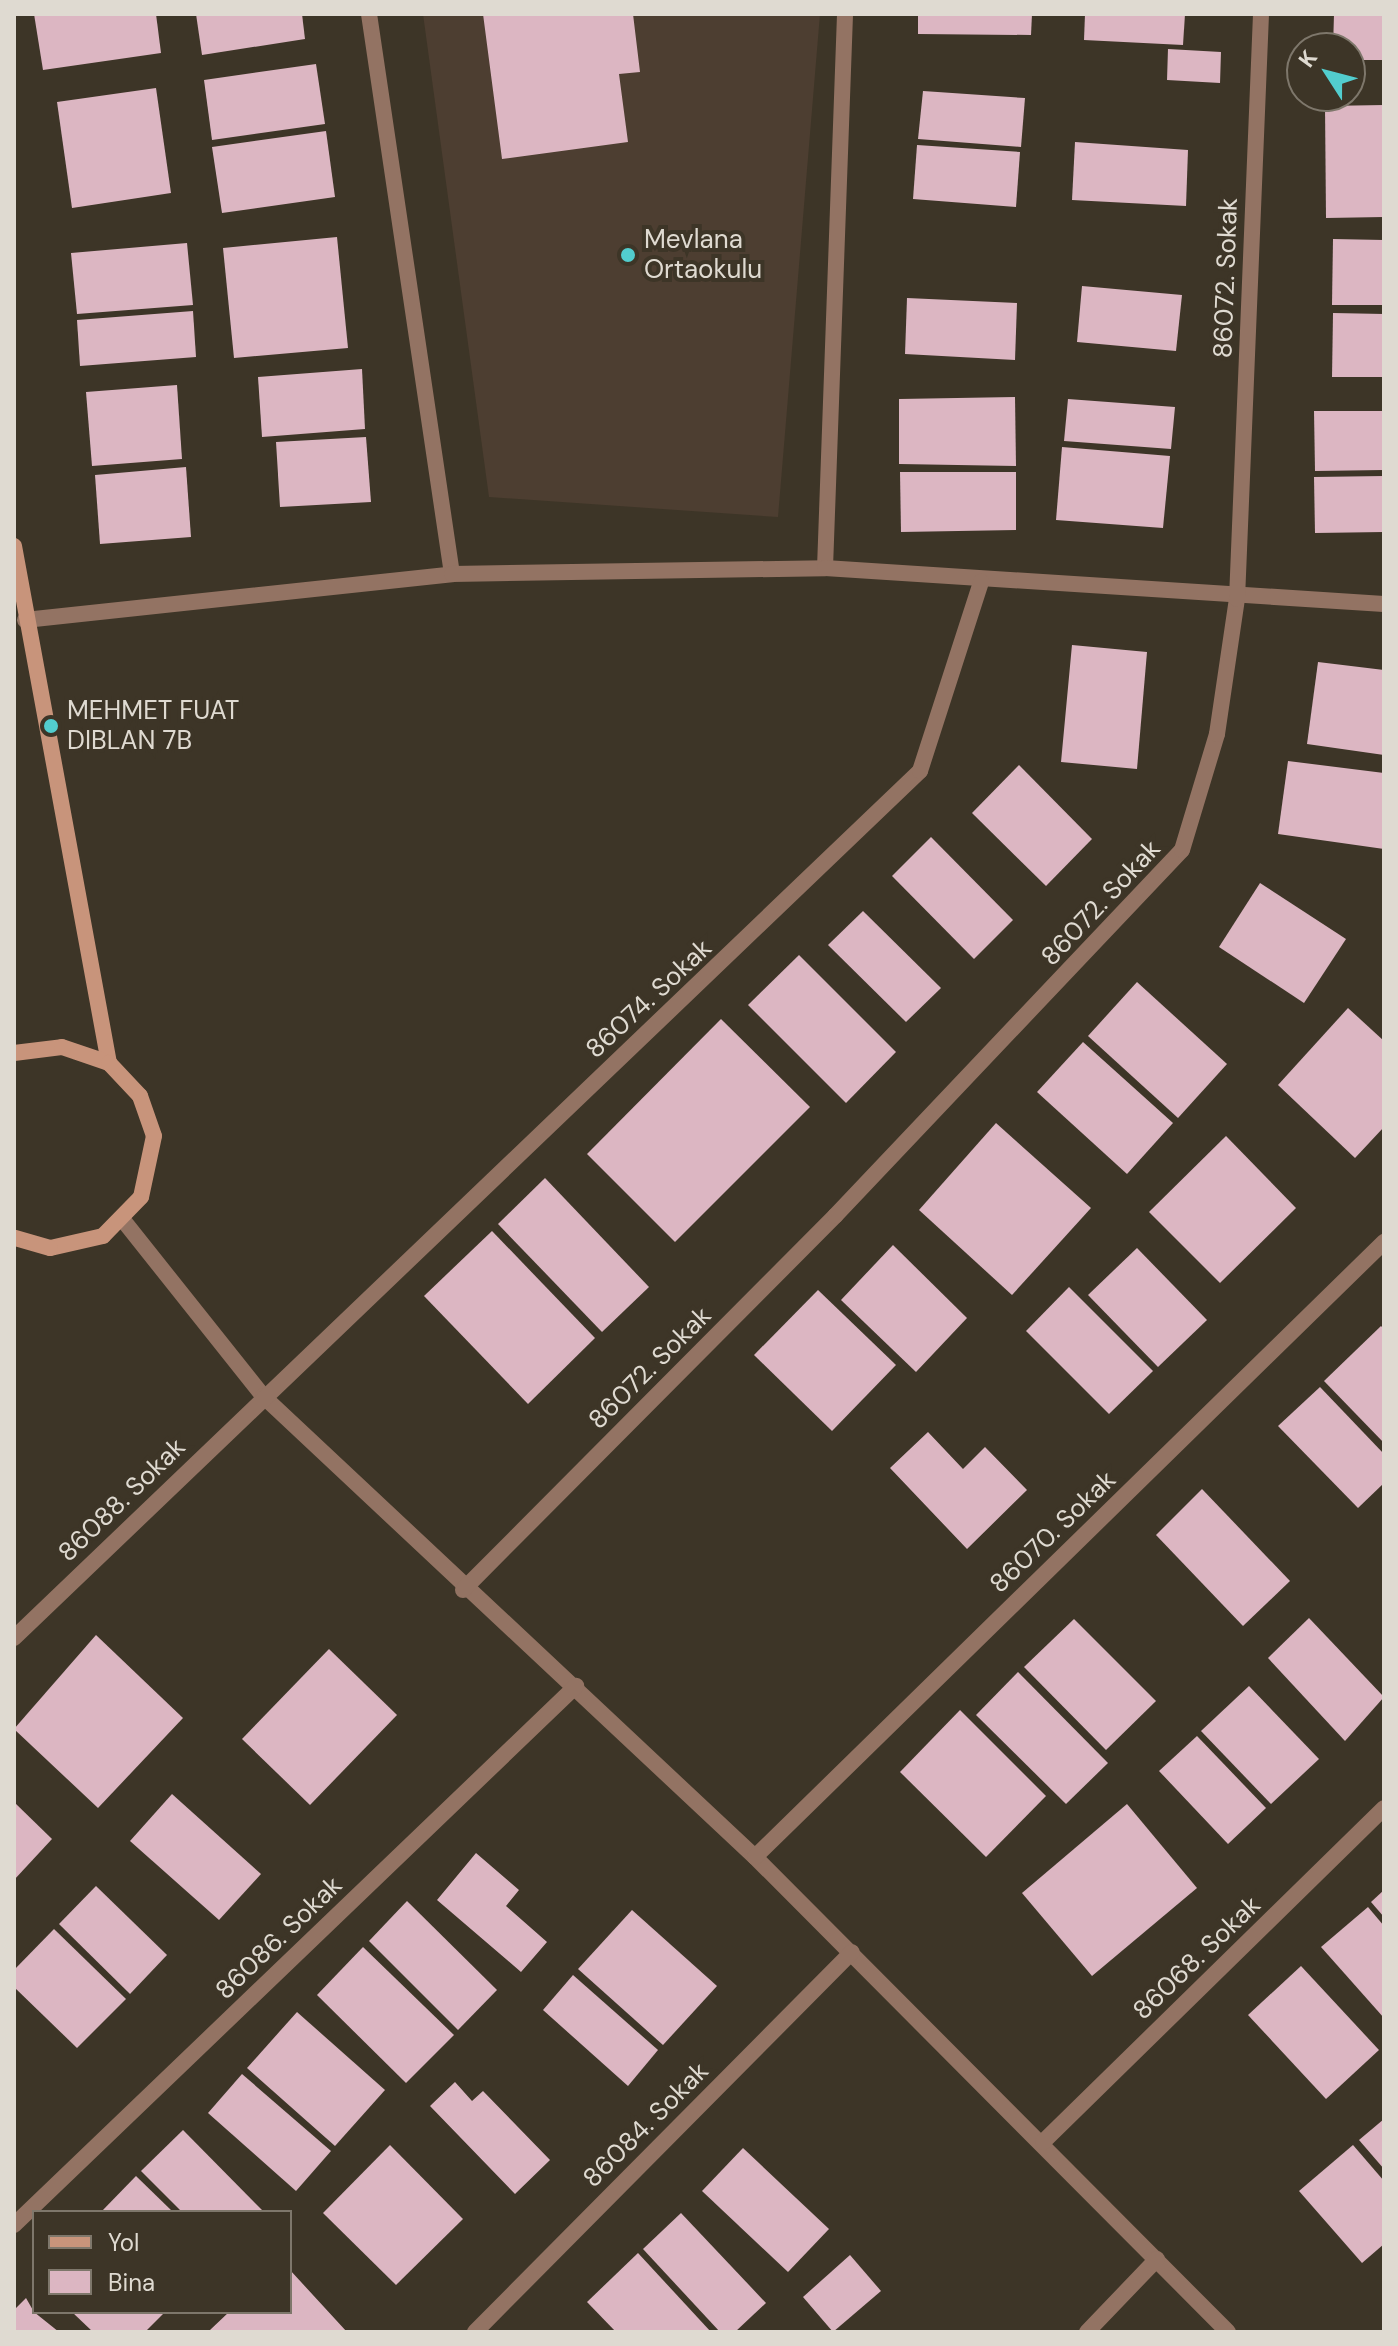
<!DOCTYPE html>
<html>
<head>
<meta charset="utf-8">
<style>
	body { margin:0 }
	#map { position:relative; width:1398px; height:2346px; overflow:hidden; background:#3d3527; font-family:"DM Sans",sans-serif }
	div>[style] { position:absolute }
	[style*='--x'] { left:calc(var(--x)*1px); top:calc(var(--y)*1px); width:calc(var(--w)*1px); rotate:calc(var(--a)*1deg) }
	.education>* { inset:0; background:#4d3e31 }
	.building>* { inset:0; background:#dcb6c2 }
	.minor>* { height:16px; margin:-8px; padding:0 8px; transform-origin:8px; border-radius:8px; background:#937363 }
	.secondary>* { height:16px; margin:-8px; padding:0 8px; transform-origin:8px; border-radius:8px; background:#c8947b }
	.dots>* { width:22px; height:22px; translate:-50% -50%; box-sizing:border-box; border:4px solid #3d3527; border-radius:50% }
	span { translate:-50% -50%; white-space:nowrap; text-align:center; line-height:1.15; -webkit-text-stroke:8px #3d3527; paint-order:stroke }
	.poi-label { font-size:26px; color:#dfdad1 }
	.left { translate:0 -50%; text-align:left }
	.street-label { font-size:26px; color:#dfdad1 }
	.frame { position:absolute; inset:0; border:16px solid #dfdad1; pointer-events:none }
	.legend { position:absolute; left:32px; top:2210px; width:260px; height:104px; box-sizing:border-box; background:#3d3527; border:2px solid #7e776b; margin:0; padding:10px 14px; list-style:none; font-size:24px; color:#dfdad1 }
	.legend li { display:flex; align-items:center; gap:16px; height:40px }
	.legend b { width:40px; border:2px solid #7e776b }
	.north { position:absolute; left:1286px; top:32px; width:80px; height:80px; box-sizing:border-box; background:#3d3527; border:2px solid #7e776b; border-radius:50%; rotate:306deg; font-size:22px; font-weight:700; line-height:32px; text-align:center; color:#dfdad1 }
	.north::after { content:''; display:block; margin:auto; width:28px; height:36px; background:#52cdce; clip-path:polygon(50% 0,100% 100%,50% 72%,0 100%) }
</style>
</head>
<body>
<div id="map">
	<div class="education">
		<i style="clip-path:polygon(423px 14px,820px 14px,778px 517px,489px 497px)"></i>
	</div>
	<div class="building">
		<i style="clip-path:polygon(34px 14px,156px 14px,161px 53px,43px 70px)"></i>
		<i style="clip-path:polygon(196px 14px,302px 14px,305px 39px,202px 55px)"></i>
		<i style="clip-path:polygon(483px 14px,633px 14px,640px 72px,619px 74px,628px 142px,502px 159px)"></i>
		<i style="clip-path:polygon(918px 14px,1032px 14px,1031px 35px,918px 34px)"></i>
		<i style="clip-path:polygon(1085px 14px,1185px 14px,1183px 45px,1084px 40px)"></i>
		<i style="clip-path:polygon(1334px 14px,1384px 14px,1384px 60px,1350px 60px,1350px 48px,1333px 48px)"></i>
		<i style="clip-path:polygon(1168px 49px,1221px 52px,1220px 83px,1167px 80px)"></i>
		<i style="clip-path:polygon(316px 64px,325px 124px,212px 140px,204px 80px)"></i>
		<i style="clip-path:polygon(156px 88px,171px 193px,72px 208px,57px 102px)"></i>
		<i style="clip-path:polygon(923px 91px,1025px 98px,1021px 147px,918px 139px)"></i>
		<i style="clip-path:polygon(1384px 105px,1384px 217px,1326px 218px,1325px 106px)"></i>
		<i style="clip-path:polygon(326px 131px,335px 197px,222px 213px,212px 147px)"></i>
		<i style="clip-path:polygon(1075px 142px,1188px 150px,1186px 206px,1072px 200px)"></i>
		<i style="clip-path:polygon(917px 145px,1020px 152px,1016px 207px,913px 199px)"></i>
		<i style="clip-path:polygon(337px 237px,348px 348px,234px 358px,223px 248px)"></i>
		<i style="clip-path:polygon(1333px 239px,1384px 240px,1384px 305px,1332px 305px)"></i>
		<i style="clip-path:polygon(187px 243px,193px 305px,77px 314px,71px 253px)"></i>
		<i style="clip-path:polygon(1082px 286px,1182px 295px,1176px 351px,1077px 342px)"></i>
		<i style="clip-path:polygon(907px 298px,1017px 303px,1015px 360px,905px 354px)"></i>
		<i style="clip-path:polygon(193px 311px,196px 357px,80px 366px,77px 320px)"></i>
		<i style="clip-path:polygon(1333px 313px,1384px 314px,1384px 377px,1332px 377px)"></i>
		<i style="clip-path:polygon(362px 369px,365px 429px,262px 437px,258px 377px)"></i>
		<i style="clip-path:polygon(177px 385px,182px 459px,92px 466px,86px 392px)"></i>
		<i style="clip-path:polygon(1015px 397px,1016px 466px,899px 464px,899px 399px)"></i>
		<i style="clip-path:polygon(1068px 399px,1175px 407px,1171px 449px,1064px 441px)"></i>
		<i style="clip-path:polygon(1314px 411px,1384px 411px,1384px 470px,1315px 471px)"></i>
		<i style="clip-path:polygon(366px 437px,371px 502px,280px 507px,276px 442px)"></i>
		<i style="clip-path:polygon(1062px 447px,1170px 456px,1163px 528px,1056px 520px)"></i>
		<i style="clip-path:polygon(186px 467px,191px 537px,100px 544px,95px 475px)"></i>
		<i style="clip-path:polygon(900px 472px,1016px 472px,1016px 530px,901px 532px)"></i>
		<i style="clip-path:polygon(1384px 476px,1384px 532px,1315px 533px,1314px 477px)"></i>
		<i style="clip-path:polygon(1072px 645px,1147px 652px,1137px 769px,1061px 762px)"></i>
		<i style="clip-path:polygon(1318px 662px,1384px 670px,1384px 755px,1307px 744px)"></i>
		<i style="clip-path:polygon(1288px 761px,1384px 773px,1384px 849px,1278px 834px)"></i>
		<i style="clip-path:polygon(1019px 765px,1092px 839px,1046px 886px,972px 813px)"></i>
		<i style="clip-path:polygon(931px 837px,1013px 920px,974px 959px,892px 876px)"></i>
		<i style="clip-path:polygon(1260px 883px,1346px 939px,1304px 1003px,1219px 947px)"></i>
		<i style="clip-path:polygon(863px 911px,941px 988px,906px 1022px,828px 945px)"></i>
		<i style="clip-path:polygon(799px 955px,896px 1052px,846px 1103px,748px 1005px)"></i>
		<i style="clip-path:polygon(1137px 982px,1227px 1064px,1178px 1118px,1088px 1036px)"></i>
		<i style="clip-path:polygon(1348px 1008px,1384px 1041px,1384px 1127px,1355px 1158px,1278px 1085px)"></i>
		<i style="clip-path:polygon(721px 1019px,810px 1107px,675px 1242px,587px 1154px)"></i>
		<i style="clip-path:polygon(1083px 1042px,1173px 1123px,1127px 1174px,1037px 1092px)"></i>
		<i style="clip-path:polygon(996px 1123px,1091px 1208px,1012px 1295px,919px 1210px)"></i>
		<i style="clip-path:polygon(1226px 1136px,1296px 1208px,1220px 1283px,1149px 1212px)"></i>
		<i style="clip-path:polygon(545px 1178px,649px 1287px,602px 1332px,498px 1224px)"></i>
		<i style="clip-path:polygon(492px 1231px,595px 1338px,528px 1404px,424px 1296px)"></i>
		<i style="clip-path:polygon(893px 1245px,967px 1318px,916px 1372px,841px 1300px)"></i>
		<i style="clip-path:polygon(1137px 1248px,1207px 1320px,1158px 1367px,1088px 1295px)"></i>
		<i style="clip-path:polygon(1069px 1287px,1153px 1371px,1109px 1414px,1026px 1331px)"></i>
		<i style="clip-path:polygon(818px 1290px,896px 1365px,832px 1431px,754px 1355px)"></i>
		<i style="clip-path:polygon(1381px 1326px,1384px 1329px,1384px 1443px,1324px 1381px)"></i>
		<i style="clip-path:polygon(1320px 1387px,1384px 1454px,1384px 1483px,1358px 1508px,1278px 1426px)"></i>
		<i style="clip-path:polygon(928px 1432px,963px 1469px,985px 1447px,1027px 1490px,967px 1549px,890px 1468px)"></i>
		<i style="clip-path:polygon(1202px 1489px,1290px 1581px,1243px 1626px,1156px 1535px)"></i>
		<i style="clip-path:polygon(1309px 1618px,1384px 1697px,1345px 1741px,1268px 1658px)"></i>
		<i style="clip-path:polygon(1074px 1619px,1156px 1701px,1106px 1750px,1024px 1667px)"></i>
		<i style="clip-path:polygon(96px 1635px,183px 1718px,98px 1808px,14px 1729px)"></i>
		<i style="clip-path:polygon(329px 1649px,397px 1715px,310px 1805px,242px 1739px)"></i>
		<i style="clip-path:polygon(1018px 1672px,1108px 1763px,1066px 1804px,976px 1715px)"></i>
		<i style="clip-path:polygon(1249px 1686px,1319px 1759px,1271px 1804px,1201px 1731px)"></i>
		<i style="clip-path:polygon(960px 1710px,1046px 1796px,986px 1857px,900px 1772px)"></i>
		<i style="clip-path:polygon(1197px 1736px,1266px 1808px,1228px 1844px,1159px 1771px)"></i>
		<i style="clip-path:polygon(172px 1794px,261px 1874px,219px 1920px,130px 1841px)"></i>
		<i style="clip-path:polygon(14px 1802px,52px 1839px,14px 1880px)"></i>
		<i style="clip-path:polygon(1127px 1804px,1197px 1888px,1092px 1976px,1022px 1893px)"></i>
		<i style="clip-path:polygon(476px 1853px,519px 1890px,506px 1906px,547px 1942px,521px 1972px,437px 1900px)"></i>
		<i style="clip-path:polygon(96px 1886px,167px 1955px,130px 1994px,59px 1924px)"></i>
		<i style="clip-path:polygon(1384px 1890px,1384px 1917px,1371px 1902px)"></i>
		<i style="clip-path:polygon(407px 1901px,497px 1990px,458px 2030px,369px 1941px)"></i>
		<i style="clip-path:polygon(1368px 1907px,1384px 1926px,1384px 2018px,1321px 1947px)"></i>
		<i style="clip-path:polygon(632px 1910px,717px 1986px,663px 2045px,578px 1969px)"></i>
		<i style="clip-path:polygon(54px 1929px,126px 1999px,77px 2048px,14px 1987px,14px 1970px)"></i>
		<i style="clip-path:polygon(363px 1947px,454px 2035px,406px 2083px,317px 1995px)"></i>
		<i style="clip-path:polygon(1301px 1966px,1379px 2050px,1326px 2099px,1248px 2015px)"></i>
		<i style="clip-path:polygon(573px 1975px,658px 2050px,628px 2086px,543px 2010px)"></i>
		<i style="clip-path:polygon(297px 2012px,385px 2090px,335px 2146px,247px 2068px)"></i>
		<i style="clip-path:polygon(242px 2074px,331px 2151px,296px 2191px,208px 2113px)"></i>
		<i style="clip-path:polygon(455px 2082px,472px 2101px,483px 2091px,550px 2160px,515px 2194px,430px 2106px)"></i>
		<i style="clip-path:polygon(1384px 2119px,1384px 2169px,1359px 2140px)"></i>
		<i style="clip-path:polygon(183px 2130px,264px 2212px,182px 2212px,141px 2171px)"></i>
		<i style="clip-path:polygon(390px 2145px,463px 2219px,396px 2285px,323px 2213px)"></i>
		<i style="clip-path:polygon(1353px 2145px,1384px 2181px,1384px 2244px,1362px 2263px,1299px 2191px)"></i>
		<i style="clip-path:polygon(743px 2148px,829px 2229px,788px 2272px,702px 2191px)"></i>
		<i style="clip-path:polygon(136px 2176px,173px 2212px,101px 2212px)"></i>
		<i style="clip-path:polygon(681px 2213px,766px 2303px,735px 2332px,720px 2332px,643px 2249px)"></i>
		<i style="clip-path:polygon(638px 2253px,711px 2332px,616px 2332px,587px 2302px)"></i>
		<i style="clip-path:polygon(850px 2255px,881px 2291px,833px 2332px,803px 2297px)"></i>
		<i style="clip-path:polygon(290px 2270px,347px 2332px,210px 2330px,229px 2312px,290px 2312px)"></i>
		<i style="clip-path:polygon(26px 2298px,34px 2312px,59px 2332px,14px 2332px,14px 2310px)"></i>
		<i style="clip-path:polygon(72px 2312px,165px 2312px,145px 2332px,93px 2332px)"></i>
	</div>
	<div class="minor">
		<i style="--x:369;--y:14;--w:566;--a:81.57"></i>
		<i style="--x:825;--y:568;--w:554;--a:-87.93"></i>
		<i style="--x:25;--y:620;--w:429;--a:-6.1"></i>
		<i style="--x:452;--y:574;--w:373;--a:-0.9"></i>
		<i style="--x:825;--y:568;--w:560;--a:3.68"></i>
		<i style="--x:123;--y:1220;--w:225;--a:51.5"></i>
		<i style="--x:263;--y:1396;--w:674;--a:43.14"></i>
		<i style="--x:755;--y:1857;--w:670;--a:45.12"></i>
		<i style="--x:463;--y:1590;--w:528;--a:-45.15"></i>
		<i style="--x:835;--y:1216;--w:504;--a:-46.53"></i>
		<i style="--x:1182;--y:850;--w:121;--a:-73.2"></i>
		<i style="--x:1217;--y:734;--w:136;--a:-81.6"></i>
		<i style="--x:1237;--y:599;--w:585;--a:-87.65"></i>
		<i style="--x:14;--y:1638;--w:1254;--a:-43.74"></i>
		<i style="--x:920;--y:771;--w:199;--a:-72.1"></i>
		<i style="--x:755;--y:1857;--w:880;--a:-44.36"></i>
		<i style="--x:1043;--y:2142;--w:477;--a:-44.4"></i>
		<i style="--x:14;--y:2225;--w:779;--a:-43.8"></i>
		<i style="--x:475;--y:2332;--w:535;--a:-45.23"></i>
		<i style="--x:1087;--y:2332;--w:101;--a:-46.2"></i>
	</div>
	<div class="secondary">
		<i style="--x:14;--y:546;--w:526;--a:79.59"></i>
		<i style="--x:14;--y:1053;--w:48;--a:-7.1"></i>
		<i style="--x:62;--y:1047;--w:50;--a:18.8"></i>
		<i style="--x:109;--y:1063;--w:45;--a:46.8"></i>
		<i style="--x:140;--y:1096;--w:42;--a:70.7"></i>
		<i style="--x:154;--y:1136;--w:62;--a:102"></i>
		<i style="--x:141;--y:1197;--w:54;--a:134.3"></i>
		<i style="--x:103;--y:1236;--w:54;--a:167.2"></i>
		<i style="--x:50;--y:1248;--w:37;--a:-164"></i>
	</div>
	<div class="dots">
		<i style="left:628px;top:255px;background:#52cdce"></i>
		<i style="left:51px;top:726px;background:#52cdce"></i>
	</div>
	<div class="poi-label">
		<span class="left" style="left:644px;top:255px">Mevlana<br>Ortaokulu</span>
		<span class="left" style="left:67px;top:726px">MEHMET FUAT<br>DIBLAN 7B</span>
	</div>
	<div class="street-label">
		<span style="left:1226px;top:278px;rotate:-88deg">86072. Sokak</span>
		<span style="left:1101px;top:903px;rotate:-47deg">86072. Sokak</span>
		<span style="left:649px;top:999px;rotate:-43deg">86074. Sokak</span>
		<span style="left:650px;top:1368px;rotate:-45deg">86072. Sokak</span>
		<span style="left:122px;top:1500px;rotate:-44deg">86088. Sokak</span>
		<span style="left:1053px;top:1532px;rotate:-44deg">86070. Sokak</span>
		<span style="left:279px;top:1938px;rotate:-44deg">86086. Sokak</span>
		<span style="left:1197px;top:1958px;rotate:-44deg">86068. Sokak</span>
		<span style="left:646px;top:2125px;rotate:-45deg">86084. Sokak</span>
	</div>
	<div class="frame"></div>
	<ul class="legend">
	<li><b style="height:10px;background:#c8947b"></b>Yol</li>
	<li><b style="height:22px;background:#dcb6c2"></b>Bina</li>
	</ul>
	<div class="north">K</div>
</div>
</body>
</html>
